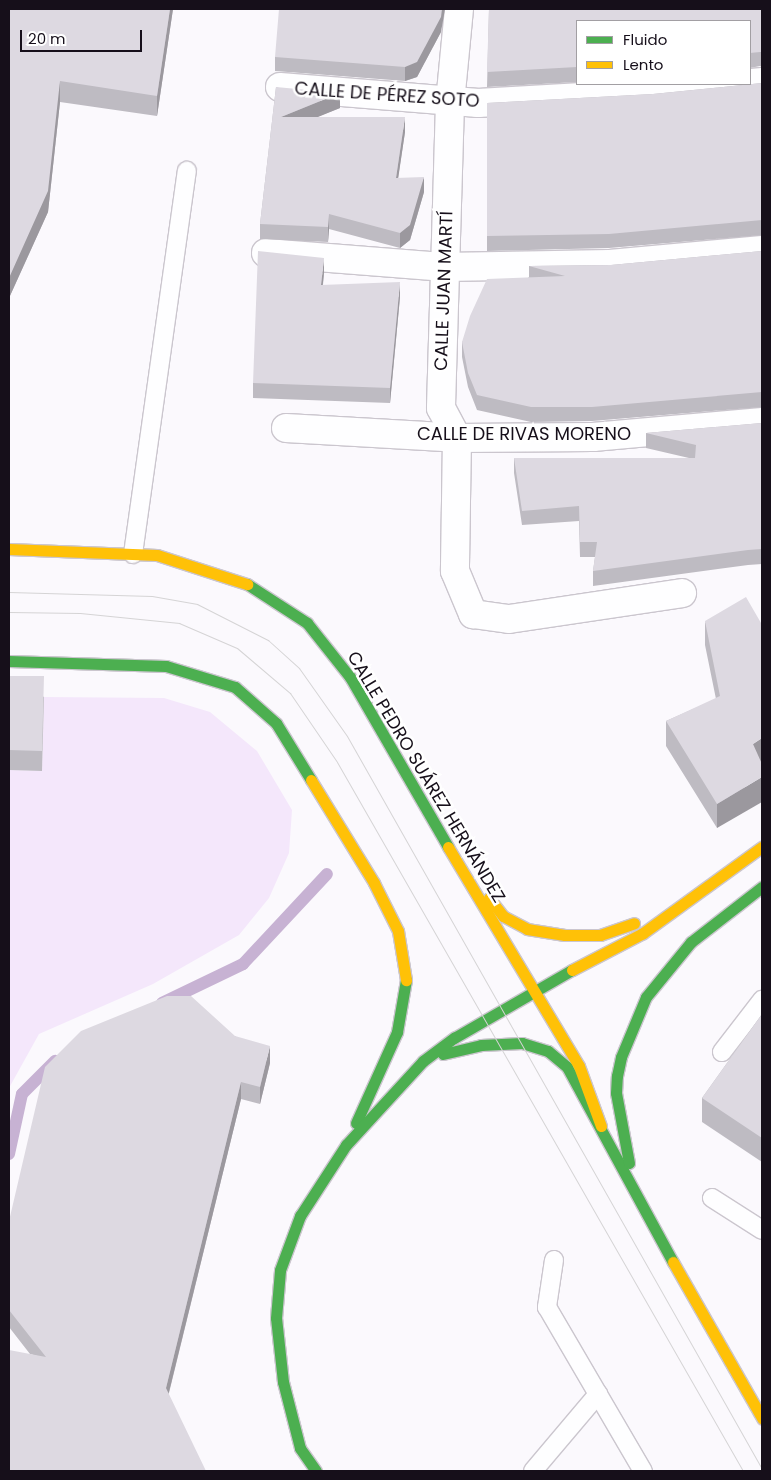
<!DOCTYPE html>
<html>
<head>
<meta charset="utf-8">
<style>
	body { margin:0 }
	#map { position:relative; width:771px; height:1480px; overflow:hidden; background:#fbf9fd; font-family:Poppins,sans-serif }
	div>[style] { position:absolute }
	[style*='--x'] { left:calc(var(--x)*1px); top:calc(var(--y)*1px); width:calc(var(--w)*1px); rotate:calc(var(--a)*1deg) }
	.green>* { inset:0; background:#f4e7fb }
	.stream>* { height:12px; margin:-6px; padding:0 6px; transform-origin:6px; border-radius:6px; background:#c7b2d3 }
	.roads { filter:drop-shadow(1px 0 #cbc6ce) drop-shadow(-1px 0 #cbc6ce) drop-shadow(0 1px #cbc6ce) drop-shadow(0 -1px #cbc6ce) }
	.lane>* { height:18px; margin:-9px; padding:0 9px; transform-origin:9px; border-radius:9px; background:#fefeff }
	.street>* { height:28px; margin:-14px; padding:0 14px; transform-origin:14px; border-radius:14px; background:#fefeff }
	.fast>* { height:11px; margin:-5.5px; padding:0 5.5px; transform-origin:5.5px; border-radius:5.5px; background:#4caf50 }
	.slow>* { height:11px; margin:-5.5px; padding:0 5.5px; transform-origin:5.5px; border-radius:5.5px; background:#ffc107 }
	.tram>* { height:1px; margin:-0.5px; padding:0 0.5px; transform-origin:0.5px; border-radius:0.5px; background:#d5d4d5 }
	.wall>* { inset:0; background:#bebbc2 }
	.shaded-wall>* { inset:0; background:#9b989e }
	.building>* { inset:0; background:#ddd9e1 }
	span { translate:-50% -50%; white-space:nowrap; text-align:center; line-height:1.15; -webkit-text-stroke:5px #fff; paint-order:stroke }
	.street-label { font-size:18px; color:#160f1a }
	.frame { position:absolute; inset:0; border:10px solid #160f1a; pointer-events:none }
	.legend { position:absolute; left:576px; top:20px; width:175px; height:65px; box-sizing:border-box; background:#fff; border:1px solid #a29fa3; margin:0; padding:6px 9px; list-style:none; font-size:15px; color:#160f1a }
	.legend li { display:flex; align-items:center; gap:10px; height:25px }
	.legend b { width:25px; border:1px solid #a29fa3 }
	.scale { position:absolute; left:20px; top:30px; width:122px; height:22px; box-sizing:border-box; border:2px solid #160f1a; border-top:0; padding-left:6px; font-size:15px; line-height:18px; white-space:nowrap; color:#160f1a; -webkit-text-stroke:4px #fff; paint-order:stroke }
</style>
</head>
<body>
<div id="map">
	<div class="green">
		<i style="clip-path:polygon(44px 697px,164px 698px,210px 712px,257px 751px,292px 810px,289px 853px,269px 898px,239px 935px,153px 984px,39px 1034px,9px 1088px,9px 770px,42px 771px)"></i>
	</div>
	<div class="stream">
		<i style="--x:162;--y:1003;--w:90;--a:-25.7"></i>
		<i style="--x:243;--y:964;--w:123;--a:-47"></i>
		<i style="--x:9;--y:1154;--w:61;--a:-77.8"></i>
		<i style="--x:22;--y:1094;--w:47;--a:-45"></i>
	</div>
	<div class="roads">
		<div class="lane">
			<i style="--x:133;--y:554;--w:387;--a:-82"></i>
			<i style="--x:722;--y:1052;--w:66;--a:-52.4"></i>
			<i style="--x:712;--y:1198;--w:59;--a:32.6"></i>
			<i style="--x:554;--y:1260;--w:48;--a:98.5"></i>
			<i style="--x:547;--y:1307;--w:190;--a:59.7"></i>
			<i style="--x:533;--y:1471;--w:101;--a:-49.8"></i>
		</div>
		<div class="street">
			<i style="--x:459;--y:9;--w:94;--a:95.5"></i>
			<i style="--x:450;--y:103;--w:305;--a:91.7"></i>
			<i style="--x:441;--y:408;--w:34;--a:62"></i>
			<i style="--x:457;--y:438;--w:133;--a:90.9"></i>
			<i style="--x:455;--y:571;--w:47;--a:67.3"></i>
			<i style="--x:473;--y:614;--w:36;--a:8"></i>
			<i style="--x:509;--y:619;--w:175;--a:-8.5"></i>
			<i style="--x:280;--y:87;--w:199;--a:4.6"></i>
			<i style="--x:478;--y:103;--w:174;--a:-3.3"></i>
			<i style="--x:652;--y:93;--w:111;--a:-5.7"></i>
			<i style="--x:266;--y:253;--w:180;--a:4.5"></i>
			<i style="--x:445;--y:267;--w:165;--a:-1"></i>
			<i style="--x:610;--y:264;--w:153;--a:-5.3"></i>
			<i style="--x:286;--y:428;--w:171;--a:3.3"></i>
			<i style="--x:457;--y:438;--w:136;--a:-0.4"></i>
			<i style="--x:593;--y:437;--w:170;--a:-5.1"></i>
		</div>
		<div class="fast">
			<i style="--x:247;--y:584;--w:72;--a:33"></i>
			<i style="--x:307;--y:623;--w:69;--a:51.5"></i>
			<i style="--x:350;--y:677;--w:196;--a:60"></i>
			<i style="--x:9;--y:661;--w:157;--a:1.8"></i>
			<i style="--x:166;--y:666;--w:72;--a:16.9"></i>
			<i style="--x:235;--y:687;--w:55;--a:41.3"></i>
			<i style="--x:276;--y:723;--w:67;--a:58.4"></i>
			<i style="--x:443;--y:1054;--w:39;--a:-13"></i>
			<i style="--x:481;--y:1045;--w:41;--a:-2.8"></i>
			<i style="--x:522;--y:1043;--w:27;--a:17"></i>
			<i style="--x:548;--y:1051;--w:25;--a:40"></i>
			<i style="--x:567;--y:1067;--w:222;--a:61.5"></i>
			<i style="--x:356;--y:1123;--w:100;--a:-65.7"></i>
			<i style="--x:397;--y:1032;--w:53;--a:-80.2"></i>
			<i style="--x:629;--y:1163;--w:71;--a:-100.5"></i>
			<i style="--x:616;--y:1093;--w:17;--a:-87"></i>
			<i style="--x:617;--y:1076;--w:19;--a:-78"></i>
			<i style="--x:621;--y:1057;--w:65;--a:-67.4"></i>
			<i style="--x:646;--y:997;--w:71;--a:-50.7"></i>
			<i style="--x:691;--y:942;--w:90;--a:-37.8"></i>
			<i style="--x:316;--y:1471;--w:28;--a:-125"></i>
			<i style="--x:300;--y:1448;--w:68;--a:-104.4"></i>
			<i style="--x:283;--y:1382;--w:64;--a:-96.2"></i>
			<i style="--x:276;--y:1318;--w:48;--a:-85.2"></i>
			<i style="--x:280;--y:1270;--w:58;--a:-69.7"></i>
			<i style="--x:300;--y:1216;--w:85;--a:-57.1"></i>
			<i style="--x:346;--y:1145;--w:114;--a:-47.5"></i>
			<i style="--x:423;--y:1061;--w:39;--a:-37"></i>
			<i style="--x:454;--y:1038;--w:136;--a:-30"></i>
		</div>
		<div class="slow">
			<i style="--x:9;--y:549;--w:148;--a:2.3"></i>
			<i style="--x:157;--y:555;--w:95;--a:17.9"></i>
			<i style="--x:311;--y:780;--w:121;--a:58.5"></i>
			<i style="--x:374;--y:883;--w:54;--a:63.4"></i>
			<i style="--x:398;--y:931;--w:50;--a:80.7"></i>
			<i style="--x:448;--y:847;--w:255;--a:59.1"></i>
			<i style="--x:579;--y:1066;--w:64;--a:69.9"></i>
			<i style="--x:489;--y:898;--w:23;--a:52"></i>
			<i style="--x:503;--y:916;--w:27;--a:28"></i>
			<i style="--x:527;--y:929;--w:38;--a:9"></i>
			<i style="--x:565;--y:935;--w:35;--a:0"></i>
			<i style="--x:600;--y:935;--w:36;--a:-19"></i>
			<i style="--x:572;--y:970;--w:80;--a:-27.5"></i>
			<i style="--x:643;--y:933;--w:147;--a:-35.9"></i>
			<i style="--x:673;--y:1262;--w:180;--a:60.3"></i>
		</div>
	</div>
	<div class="tram">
		<i style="--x:9;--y:592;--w:143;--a:1.6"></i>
		<i style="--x:152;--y:596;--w:46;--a:10.1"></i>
		<i style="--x:197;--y:604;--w:80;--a:26.9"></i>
		<i style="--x:268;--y:640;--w:42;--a:42.1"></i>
		<i style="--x:299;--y:668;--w:83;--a:54.8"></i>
		<i style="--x:347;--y:736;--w:842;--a:60.48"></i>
		<i style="--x:9;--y:612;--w:71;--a:0.8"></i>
		<i style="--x:80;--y:613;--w:100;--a:5.8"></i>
		<i style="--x:179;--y:623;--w:63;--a:23.3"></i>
		<i style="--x:237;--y:648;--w:70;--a:40.3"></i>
		<i style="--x:290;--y:693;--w:83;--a:55.7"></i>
		<i style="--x:337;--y:762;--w:817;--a:60.2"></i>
	</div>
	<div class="wall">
		<i style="clip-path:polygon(9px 9px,173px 9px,157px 116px,60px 102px,48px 212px,9px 298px)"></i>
		<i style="clip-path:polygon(489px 9px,762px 9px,762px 67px,760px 66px,750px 68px,750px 21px,577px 21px,577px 82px,487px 87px)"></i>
		<i style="clip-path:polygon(441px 32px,417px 77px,405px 81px,275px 71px,275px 57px)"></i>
		<i style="clip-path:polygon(762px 83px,762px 235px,609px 248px,487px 251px,487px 103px,653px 94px)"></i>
		<i style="clip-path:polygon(276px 87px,340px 108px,317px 117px,405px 132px,398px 178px,424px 192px,410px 240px,400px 248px,329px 229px,328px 242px,260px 239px,260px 224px)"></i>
		<i style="clip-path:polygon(762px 251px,762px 407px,592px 421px,531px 422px,477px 410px,468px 387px,462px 357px,462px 342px,529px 277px,529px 266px,611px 265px)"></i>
		<i style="clip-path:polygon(324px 273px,323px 285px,400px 297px,390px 403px,253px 398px,253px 383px)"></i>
		<i style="clip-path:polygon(762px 423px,762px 564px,748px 565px,593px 586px,593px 571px,595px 557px,580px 557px,579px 521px,522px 525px,514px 473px,514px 458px,689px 458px,646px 448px,646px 433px)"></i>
		<i style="clip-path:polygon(705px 621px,761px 763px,717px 828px,666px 746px,666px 721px,716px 699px,705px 645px)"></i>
		<i style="clip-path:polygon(9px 676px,44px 697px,42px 771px,9px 770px)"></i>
		<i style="clip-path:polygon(762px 1014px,762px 1162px,702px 1122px,702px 1098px)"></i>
		<i style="clip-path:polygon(235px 1036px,270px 1063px,260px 1104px,241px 1099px,169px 1393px,30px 1354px,9px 1327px,9px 1221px)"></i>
	</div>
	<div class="shaded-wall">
		<i style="clip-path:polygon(170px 9px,173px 9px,157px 116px,157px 96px)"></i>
		<i style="clip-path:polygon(442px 9px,445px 9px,441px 32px,417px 77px,405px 81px,405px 67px)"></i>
		<i style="clip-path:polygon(60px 81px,60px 102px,48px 212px,9px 298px,9px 278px)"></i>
		<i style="clip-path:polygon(340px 93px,340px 108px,281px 132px,281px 117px)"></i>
		<i style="clip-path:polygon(405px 117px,405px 132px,396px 193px,396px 178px)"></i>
		<i style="clip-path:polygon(424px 177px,424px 192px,410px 240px,400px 248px,400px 233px)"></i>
		<i style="clip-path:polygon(329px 214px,329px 229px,328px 242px,328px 227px)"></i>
		<i style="clip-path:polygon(324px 258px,324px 273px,321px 300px,321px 285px)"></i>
		<i style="clip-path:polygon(400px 282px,400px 297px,390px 403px,390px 388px)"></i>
		<i style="clip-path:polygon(762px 738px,762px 762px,753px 768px,753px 744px)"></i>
		<i style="clip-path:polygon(762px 777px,762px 802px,717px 828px,717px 804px)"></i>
		<i style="clip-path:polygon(270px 1046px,270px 1063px,260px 1104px,260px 1087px)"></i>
		<i style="clip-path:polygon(241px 1082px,241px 1099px,166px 1404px,166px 1388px)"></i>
	</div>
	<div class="building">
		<i style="clip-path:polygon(9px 9px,170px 9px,157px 96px,60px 81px,48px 191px,9px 278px)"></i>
		<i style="clip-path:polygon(279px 9px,442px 9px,441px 17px,417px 62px,405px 67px,275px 57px)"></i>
		<i style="clip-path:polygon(489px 9px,762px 9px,762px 52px,760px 52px,750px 53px,750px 21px,577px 21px,577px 67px,487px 72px)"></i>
		<i style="clip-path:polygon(762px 83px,762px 220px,609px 234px,487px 236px,487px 103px,653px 94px)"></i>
		<i style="clip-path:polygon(276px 87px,340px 93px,281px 117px,405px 117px,396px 178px,424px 177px,410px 225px,400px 233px,329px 214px,328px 227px,260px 224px)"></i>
		<i style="clip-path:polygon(258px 251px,324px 258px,321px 285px,400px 282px,390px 388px,253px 383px)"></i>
		<i style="clip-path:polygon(762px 251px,762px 392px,592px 407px,531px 407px,477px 395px,468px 373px,462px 342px,470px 316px,487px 279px,565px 276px,529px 266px,611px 265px)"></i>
		<i style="clip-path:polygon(762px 423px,762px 549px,748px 550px,593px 571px,597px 542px,580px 542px,579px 506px,522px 511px,514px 458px,695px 458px,696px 445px,646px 433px)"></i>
		<i style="clip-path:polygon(746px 597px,761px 623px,762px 623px,762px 738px,753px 744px,762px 764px,762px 777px,717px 804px,666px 721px,720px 696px,705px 621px)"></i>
		<i style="clip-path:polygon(9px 676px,44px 676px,42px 751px,9px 750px)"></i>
		<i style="clip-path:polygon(167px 996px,191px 996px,235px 1036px,270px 1046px,260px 1087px,241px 1082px,166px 1388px,206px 1471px,9px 1471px,9px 1350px,46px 1357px,9px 1310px,9px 1221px,45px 1067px,81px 1031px)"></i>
		<i style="clip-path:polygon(762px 1014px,762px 1138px,702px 1098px)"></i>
	</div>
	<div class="street-label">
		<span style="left:387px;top:95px;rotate:4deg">CALLE DE PÉREZ SOTO</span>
		<span style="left:444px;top:291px;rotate:-88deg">CALLE JUAN MARTÍ</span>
		<span style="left:524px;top:434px">CALLE DE RIVAS MORENO</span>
		<span style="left:426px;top:777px;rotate:59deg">CALLE PEDRO SUÁREZ HERNÁNDEZ</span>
	</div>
	<div class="frame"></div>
	<ul class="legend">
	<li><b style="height:6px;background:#4caf50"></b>Fluido</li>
	<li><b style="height:6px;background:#ffc107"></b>Lento</li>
	</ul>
	<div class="scale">20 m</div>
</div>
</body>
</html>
